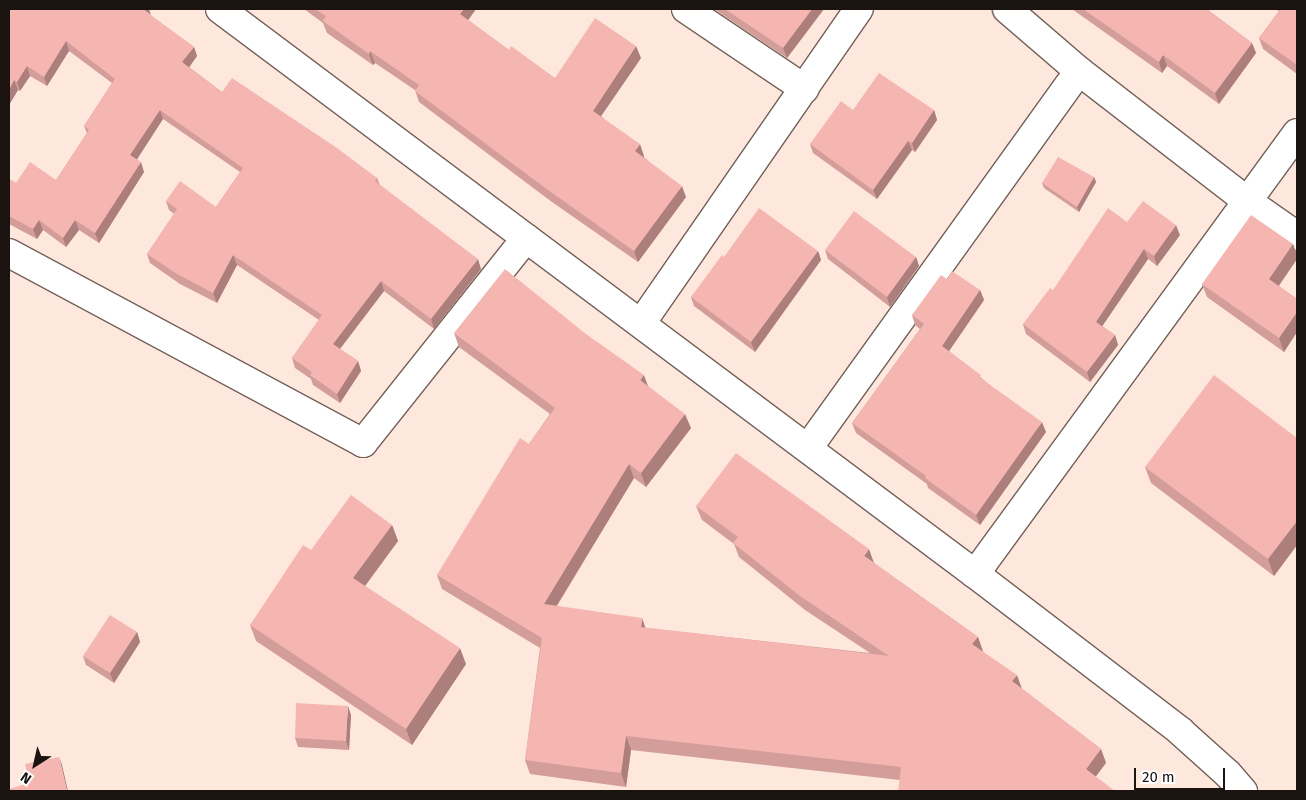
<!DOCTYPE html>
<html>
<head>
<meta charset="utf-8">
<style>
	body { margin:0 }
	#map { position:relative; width:1306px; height:800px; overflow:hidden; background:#fee8de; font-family:"Fira Sans",sans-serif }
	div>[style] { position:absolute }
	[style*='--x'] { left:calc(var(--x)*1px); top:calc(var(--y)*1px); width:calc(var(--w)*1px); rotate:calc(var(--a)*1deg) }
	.roads { filter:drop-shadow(1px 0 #746159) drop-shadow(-1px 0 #746159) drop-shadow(0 1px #746159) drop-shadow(0 -1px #746159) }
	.minor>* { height:28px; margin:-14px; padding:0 14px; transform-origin:14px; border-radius:14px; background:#fff }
	.wall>* { inset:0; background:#d39d99 }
	.shaded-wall>* { inset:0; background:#ac7f7d }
	.building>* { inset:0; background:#f5b6b2 }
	span { translate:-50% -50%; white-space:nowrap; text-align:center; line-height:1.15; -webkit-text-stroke:5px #fff; paint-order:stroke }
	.frame { position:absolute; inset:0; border:10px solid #1a1310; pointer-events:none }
	.north { position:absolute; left:10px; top:740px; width:50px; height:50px; -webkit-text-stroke:4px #fff; paint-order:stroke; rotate:215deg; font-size:14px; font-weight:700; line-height:20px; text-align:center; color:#1a1310 }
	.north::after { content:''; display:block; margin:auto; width:18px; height:22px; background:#1a1310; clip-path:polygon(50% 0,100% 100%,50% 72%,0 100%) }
	.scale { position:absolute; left:1134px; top:768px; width:91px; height:22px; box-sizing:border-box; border:2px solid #1a1310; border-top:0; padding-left:6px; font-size:15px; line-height:18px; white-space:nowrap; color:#1a1310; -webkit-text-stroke:4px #fff; paint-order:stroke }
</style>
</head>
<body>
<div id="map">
	<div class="roads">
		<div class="minor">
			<i style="--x:220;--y:9;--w:943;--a:36.81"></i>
			<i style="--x:975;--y:574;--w:258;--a:37.4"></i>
			<i style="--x:1180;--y:731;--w:64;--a:41.9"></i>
			<i style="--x:1228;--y:774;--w:23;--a:49"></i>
			<i style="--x:686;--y:9;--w:143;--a:33.9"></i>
			<i style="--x:1007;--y:9;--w:95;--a:40.7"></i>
			<i style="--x:1079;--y:71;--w:212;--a:37.7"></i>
			<i style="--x:1247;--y:201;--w:61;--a:35"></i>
			<i style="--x:9;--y:253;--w:402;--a:28.2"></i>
			<i style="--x:363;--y:443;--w:262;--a:-51.5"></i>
			<i style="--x:642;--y:322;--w:381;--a:-55.3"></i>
			<i style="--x:808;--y:448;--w:464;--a:-54.3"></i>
			<i style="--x:975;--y:574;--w:546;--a:-53.86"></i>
		</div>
	</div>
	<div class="wall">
		<i style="clip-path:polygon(9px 9px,151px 16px,194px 47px,197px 56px,189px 67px,222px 92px,377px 178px,380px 185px,481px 269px,434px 329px,384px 291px,340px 349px,358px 361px,361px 371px,340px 403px,313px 385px,311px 379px,295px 368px,292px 358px,319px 320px,237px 265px,217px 303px,180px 284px,150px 263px,147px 254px,174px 214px,169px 210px,166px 201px,216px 207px,240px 172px,163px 119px,137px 159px,144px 172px,99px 243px,79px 230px,66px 247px,43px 230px,37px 239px,9px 224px,9px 179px,16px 183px,56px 180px,87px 133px,84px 126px,112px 83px,69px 51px,47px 86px,30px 76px,20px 91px,18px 90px,9px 105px)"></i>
		<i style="clip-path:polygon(304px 9px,476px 9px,468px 20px,509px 50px,555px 78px,641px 58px,601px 116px,644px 156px,644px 157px,686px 197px,638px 262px,552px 202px,419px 102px,415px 90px,375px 63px,373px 65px,327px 33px,323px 23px)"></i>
		<i style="clip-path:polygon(714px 9px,824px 9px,787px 58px)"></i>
		<i style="clip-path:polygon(1072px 9px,1208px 9px,1208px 10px,1252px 43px,1256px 53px,1219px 104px,1167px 66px,1162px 73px)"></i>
		<i style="clip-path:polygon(1275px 9px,1297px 9px,1297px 74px,1263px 49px,1259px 38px,1279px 11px)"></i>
		<i style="clip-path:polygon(853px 110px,934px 110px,937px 120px,915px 152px,912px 150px,877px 199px,813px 153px,810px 144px)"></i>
		<i style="clip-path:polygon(1094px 177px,1096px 182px,1079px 212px,1044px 188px,1042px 183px)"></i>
		<i style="clip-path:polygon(1127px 222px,1180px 235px,1157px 266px,1148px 259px,1102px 326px,1115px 335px,1118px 345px,1090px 382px,1026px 334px,1023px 324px)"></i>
		<i style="clip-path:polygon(1293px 244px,1297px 255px,1297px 259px,1279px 286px,1297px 299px,1297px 332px,1284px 352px,1207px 297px,1202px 284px)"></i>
		<i style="clip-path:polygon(825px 250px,916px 257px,919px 266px,890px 307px,828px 259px)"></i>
		<i style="clip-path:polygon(818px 251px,821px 260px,755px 352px,694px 306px,691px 297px,724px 257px)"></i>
		<i style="clip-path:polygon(947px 279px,980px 290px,984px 300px,949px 351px,1046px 432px,980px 525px,928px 488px,927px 484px,856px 433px,852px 423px,920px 329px,915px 325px,912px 315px)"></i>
		<i style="clip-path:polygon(454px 333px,648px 386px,691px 428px,646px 487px,634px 478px,557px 606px,646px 628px,870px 653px,805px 610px,739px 557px,734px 544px,702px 520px,696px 506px,874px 563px,978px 637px,982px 651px,1021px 688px,1101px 749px,1106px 763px,900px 780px,631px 750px,626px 787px,530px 774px,525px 760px,540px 648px,442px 589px,437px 575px,550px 414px,459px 347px)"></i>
		<i style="clip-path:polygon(1297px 438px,1297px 545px,1274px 576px,1151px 483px,1145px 467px)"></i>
		<i style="clip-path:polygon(392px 525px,398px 541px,365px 586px,466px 664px,412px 745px,256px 641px,250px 625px,311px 550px)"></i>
		<i style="clip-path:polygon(137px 632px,140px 642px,114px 683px,86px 665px,83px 656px)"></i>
		<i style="clip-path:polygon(351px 715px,349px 750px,298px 747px,295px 738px)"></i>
	</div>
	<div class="shaded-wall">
		<i style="clip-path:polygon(146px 9px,149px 9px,151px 15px,144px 10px)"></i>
		<i style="clip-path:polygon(464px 9px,476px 9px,464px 26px,460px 14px)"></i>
		<i style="clip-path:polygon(812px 9px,824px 9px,787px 58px,783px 48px)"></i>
		<i style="clip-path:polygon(66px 41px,69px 51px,47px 86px,44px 77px)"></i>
		<i style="clip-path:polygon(1252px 43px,1256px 53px,1219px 104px,1215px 93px)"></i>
		<i style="clip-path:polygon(636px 46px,641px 58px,597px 122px,593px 111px)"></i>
		<i style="clip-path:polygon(194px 47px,197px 56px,186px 72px,182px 62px)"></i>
		<i style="clip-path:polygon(370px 51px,375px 63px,373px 65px,369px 54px)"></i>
		<i style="clip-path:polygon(1163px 55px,1167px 66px,1162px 73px,1159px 62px)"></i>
		<i style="clip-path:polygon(27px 66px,30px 76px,20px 91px,17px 82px)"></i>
		<i style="clip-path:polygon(14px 80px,18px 90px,9px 105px,9px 90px)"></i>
		<i style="clip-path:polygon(160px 110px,163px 119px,134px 164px,130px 155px)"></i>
		<i style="clip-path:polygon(934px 110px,937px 120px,915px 152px,912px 143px)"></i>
		<i style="clip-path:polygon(908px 141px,912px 150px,877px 199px,873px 190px)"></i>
		<i style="clip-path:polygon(640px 144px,644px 156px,640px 163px,635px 151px)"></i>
		<i style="clip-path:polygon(141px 162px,144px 172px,99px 243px,95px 233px)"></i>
		<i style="clip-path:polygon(1094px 177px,1096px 182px,1079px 212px,1077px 207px)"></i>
		<i style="clip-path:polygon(682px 186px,686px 197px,638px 262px,634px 251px)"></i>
		<i style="clip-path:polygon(39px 220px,43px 230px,37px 239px,33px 229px)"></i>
		<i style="clip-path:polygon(75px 220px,79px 230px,66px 247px,63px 238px)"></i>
		<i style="clip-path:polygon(1176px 225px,1180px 235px,1157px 266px,1154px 256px)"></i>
		<i style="clip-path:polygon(1293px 244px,1297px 255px,1297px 259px,1274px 292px,1269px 279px)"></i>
		<i style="clip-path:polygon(1144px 249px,1148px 259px,1099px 331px,1096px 322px)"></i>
		<i style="clip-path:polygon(818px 251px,821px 260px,755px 352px,751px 342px)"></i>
		<i style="clip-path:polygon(233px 255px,237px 265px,217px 303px,213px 293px)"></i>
		<i style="clip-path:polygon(916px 257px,919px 266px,890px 307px,887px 297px)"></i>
		<i style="clip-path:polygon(478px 259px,481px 269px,434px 329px,431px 319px)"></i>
		<i style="clip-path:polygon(381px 281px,384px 291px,336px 354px,333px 344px)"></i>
		<i style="clip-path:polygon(980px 290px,984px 300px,945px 357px,942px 346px)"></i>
		<i style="clip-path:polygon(1297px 312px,1297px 332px,1284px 352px,1279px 338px)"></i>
		<i style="clip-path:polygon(1115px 335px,1118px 345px,1090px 382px,1087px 372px)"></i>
		<i style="clip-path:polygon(358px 361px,361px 371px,340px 403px,337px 394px)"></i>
		<i style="clip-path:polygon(644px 375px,649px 389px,640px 380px)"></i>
		<i style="clip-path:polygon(685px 414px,691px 428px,646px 487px,641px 473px)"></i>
		<i style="clip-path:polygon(1042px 422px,1046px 432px,980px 525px,976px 515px)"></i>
		<i style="clip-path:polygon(629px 464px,634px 478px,549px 618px,544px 604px)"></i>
		<i style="clip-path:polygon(1297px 521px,1297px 545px,1274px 576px,1268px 559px)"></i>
		<i style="clip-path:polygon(392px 525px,398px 541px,359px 594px,353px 578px)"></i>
		<i style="clip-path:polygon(869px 549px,874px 563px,864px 556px)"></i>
		<i style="clip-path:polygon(642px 618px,647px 632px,641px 627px)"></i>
		<i style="clip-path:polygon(137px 632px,140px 642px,114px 683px,110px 673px)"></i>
		<i style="clip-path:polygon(978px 637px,983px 651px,978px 658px,972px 644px)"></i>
		<i style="clip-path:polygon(460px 648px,466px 664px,412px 745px,406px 729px)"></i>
		<i style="clip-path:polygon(1017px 675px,1022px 689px,1012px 681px)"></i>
		<i style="clip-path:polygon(348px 706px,351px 715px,349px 750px,346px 741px)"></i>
		<i style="clip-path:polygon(626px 736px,631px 750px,626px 787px,621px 773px)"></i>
		<i style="clip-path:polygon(1101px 749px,1106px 763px,1091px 783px,1086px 769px)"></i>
		<i style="clip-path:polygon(59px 757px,62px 765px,68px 791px,67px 791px)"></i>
	</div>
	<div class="building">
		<i style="clip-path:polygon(9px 9px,146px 9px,144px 10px,194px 47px,182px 62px,222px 92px,232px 78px,337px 148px,377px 178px,375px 181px,478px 259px,431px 319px,381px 281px,333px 344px,358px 361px,337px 394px,310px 375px,312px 372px,292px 358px,322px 315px,233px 255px,213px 293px,177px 274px,147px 254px,177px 209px,166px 201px,180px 181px,216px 207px,243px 168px,160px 110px,130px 155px,141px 162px,95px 233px,75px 220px,63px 238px,39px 220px,33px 229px,9px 216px,9px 179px,16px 183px,30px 162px,56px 180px,89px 130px,84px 126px,115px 79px,66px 41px,44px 77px,27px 66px,17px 82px,14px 80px,9px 90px)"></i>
		<i style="clip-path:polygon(315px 9px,464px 9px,460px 14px,509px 50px,511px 46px,555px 78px,595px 18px,636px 46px,593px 111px,640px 144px,635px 151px,682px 186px,634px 251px,548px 190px,415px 91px,419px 85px,370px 51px,369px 54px,323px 21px,326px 16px)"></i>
		<i style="clip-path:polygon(725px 9px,812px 9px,783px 48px)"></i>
		<i style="clip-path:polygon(1083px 9px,1206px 9px,1252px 43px,1215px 93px,1163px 55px,1159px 62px)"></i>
		<i style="clip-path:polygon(1281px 9px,1297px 9px,1297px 65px,1259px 38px)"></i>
		<i style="clip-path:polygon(879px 73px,934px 110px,912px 143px,908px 141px,873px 190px,810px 144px,841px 101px,853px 110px)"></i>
		<i style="clip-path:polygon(1058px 157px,1094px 177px,1077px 207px,1042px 183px)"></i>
		<i style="clip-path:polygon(1143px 201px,1176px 225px,1154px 256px,1144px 249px,1096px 322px,1115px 335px,1087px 372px,1023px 324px,1050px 288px,1053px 290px,1108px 208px,1127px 222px)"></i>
		<i style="clip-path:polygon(759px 208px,818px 251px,751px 342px,691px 297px,722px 255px,724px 257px)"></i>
		<i style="clip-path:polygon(854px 211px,916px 257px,887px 297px,825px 250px)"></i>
		<i style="clip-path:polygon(1251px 215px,1293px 244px,1269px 279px,1297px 299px,1297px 312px,1279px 338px,1202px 284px)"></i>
		<i style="clip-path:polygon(505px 269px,586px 334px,644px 375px,640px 380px,685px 414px,641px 473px,629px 464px,544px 604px,642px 618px,641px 627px,889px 656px,800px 596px,733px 543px,738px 537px,696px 506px,736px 453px,869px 549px,864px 556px,978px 637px,972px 644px,1017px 675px,1012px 681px,1101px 749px,1086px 769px,1115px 791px,898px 791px,901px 767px,626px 736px,621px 773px,525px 760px,542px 638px,437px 575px,520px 438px,529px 444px,555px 408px,454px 333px)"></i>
		<i style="clip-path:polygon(952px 271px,980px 290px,942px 346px,981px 375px,979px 377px,1042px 422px,976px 515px,925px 478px,926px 476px,852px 423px,924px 324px,912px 315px,941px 275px,947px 279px)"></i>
		<i style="clip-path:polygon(1214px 375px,1297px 438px,1297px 521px,1268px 559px,1145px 467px)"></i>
		<i style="clip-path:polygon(351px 495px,392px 525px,353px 578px,460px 648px,406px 729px,250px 625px,303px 545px,311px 550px)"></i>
		<i style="clip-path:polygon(110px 615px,137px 632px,110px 673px,83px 656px)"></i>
		<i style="clip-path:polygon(296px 703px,348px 706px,346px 741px,295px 738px)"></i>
		<i style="clip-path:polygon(59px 757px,67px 791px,9px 791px,9px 789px,29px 783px,25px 764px)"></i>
	</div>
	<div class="frame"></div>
	<div class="north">N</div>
	<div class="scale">20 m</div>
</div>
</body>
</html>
